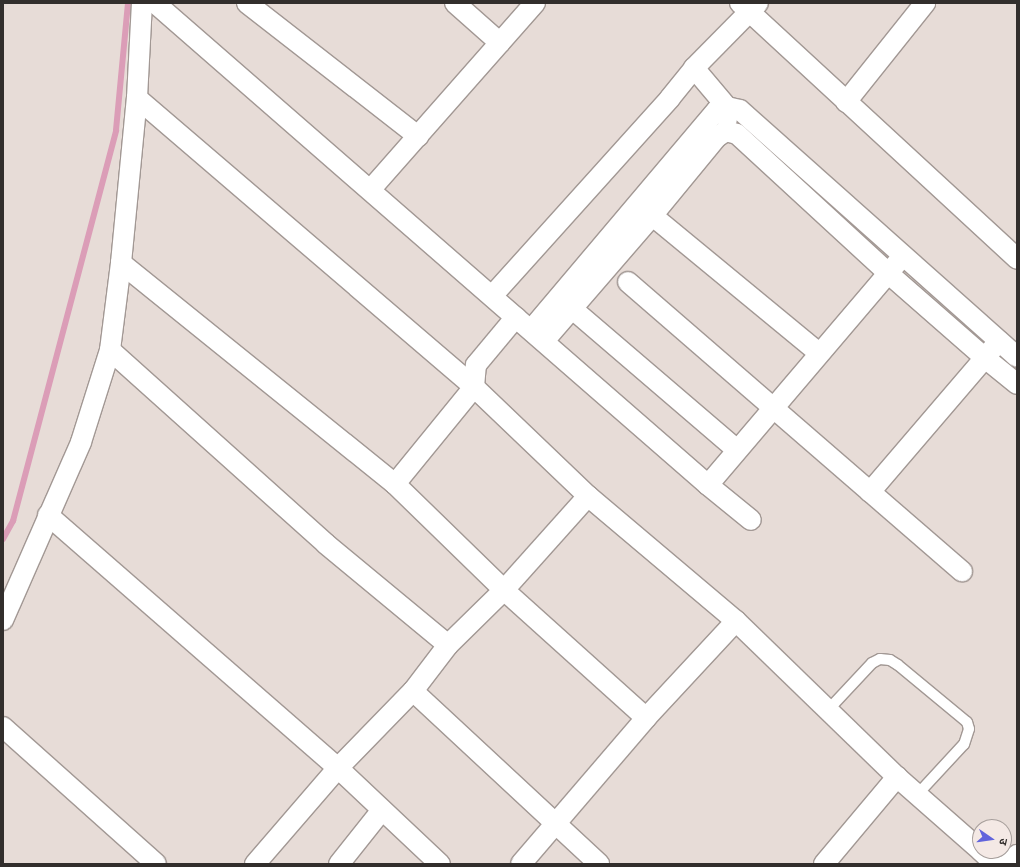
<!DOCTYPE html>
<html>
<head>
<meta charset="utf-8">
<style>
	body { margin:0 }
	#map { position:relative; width:1020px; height:867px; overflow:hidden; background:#e7dcd7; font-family:"Roboto Serif","Noto Sans Devanagari",serif }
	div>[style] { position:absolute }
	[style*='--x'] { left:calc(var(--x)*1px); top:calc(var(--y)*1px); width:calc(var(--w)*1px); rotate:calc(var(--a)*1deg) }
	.stream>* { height:6px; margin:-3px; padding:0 3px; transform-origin:3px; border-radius:3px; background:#db9db7 }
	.roads { filter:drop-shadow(1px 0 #a29894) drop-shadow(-1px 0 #a29894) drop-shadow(0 1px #a29894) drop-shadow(0 -1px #a29894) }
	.lane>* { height:10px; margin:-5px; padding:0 5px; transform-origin:5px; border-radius:5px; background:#fff }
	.street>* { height:20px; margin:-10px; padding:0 10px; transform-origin:10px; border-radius:10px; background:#fff }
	span { translate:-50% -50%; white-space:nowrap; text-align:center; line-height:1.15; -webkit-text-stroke:4px #f4e9e5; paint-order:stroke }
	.frame { position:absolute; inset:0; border:4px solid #322e2c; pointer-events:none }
	.north { position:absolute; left:972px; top:819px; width:40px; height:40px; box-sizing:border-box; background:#f4e9e5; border:1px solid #a69e9b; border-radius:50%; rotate:103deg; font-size:11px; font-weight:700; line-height:16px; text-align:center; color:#322e2c }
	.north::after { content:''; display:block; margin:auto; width:14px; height:18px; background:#6164dc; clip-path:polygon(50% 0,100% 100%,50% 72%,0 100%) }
</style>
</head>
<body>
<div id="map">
	<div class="stream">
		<i style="--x:3;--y:539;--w:21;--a:-61"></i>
		<i style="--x:13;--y:521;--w:404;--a:-75.2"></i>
		<i style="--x:116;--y:130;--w:128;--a:-84.6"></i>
	</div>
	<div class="roads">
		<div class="lane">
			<i style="--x:829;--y:709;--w:63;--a:-46.9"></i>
			<i style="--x:872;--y:663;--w:9;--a:-27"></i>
			<i style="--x:880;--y:659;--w:10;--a:6"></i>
			<i style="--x:890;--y:660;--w:9;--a:32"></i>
			<i style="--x:898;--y:665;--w:89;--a:39.6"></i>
			<i style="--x:967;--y:722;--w:7;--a:74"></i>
			<i style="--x:969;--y:729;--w:16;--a:108"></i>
			<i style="--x:964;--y:744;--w:69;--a:132.7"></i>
		</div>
		<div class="street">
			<i style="--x:155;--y:3;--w:734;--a:41.08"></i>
			<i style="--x:708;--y:485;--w:55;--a:39.1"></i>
			<i style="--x:247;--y:3;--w:217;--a:37.9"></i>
			<i style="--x:455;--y:3;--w:60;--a:41.6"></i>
			<i style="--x:740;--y:3;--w:377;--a:42.7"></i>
			<i style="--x:694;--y:68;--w:51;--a:49.8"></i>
			<i style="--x:727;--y:107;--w:12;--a:90"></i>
			<i style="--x:137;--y:98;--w:444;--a:40.6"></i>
			<i style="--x:474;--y:387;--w:158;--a:43.7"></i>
			<i style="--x:588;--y:496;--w:194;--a:40.2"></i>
			<i style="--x:736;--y:621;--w:132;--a:132.9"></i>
			<i style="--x:646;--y:718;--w:192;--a:130.6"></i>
			<i style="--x:846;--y:102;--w:127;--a:-51.4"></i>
			<i style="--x:371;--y:189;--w:248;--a:-48.6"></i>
			<i style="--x:643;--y:208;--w:228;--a:39.5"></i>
			<i style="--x:121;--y:263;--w:352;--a:38.9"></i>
			<i style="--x:395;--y:484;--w:152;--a:44.2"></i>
			<i style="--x:504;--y:590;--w:191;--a:42"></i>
			<i style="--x:628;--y:282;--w:442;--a:40.9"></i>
			<i style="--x:492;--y:296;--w:266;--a:-48"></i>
			<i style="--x:670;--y:98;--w:38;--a:-51"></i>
			<i style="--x:694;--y:68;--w:91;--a:-45.4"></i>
			<i style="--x:562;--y:300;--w:230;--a:40.6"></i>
			<i style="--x:531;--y:330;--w:288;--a:-49.8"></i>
			<i style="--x:717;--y:110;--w:10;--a:-17"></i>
			<i style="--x:727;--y:107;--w:13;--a:13"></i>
			<i style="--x:740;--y:110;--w:371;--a:41.7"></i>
			<i style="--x:544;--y:341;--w:165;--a:-49.2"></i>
			<i style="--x:652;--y:216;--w:102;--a:-50.6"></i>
			<i style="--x:717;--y:137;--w:11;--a:-34"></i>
			<i style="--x:726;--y:131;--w:11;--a:15"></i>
			<i style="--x:737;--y:134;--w:207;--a:42.6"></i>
			<i style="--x:889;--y:274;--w:128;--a:41.2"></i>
			<i style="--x:985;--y:358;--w:22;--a:-51"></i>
			<i style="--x:110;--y:350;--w:290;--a:41.9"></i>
			<i style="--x:326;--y:544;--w:158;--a:39.6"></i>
			<i style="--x:395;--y:484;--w:125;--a:-50.8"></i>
			<i style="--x:474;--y:387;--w:22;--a:-85"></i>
			<i style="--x:476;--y:365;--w:62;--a:-50.2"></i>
			<i style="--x:708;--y:485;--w:292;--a:-49.6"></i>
			<i style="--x:870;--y:492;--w:177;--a:-49.4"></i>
			<i style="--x:985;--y:358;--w:41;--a:39.1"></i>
			<i style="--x:48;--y:515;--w:385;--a:41.1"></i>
			<i style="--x:338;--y:768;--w:140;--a:43.3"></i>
			<i style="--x:3;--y:620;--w:194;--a:-66.3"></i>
			<i style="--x:81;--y:442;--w:96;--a:-72.5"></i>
			<i style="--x:110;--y:350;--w:88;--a:-82.8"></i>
			<i style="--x:121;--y:263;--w:166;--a:-84.5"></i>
			<i style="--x:137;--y:98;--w:95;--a:-87"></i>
			<i style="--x:736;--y:621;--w:224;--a:44.1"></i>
			<i style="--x:897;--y:777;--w:111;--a:41.3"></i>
			<i style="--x:413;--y:691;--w:254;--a:42.9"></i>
			<i style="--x:3;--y:727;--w:205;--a:41.8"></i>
			<i style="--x:981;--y:851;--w:19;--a:43"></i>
			<i style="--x:255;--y:864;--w:127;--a:-49.2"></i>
			<i style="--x:338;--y:768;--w:107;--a:-45.8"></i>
			<i style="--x:413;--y:691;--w:58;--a:-52.7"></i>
			<i style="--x:448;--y:645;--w:78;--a:-44.5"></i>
			<i style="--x:504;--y:590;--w:126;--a:-48.2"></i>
			<i style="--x:339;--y:864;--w:69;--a:-51.5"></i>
			<i style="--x:824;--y:864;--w:114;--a:-50"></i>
			<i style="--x:1008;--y:864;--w:13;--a:-45"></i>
		</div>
	</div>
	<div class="frame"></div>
	<div class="north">उ</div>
</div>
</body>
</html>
